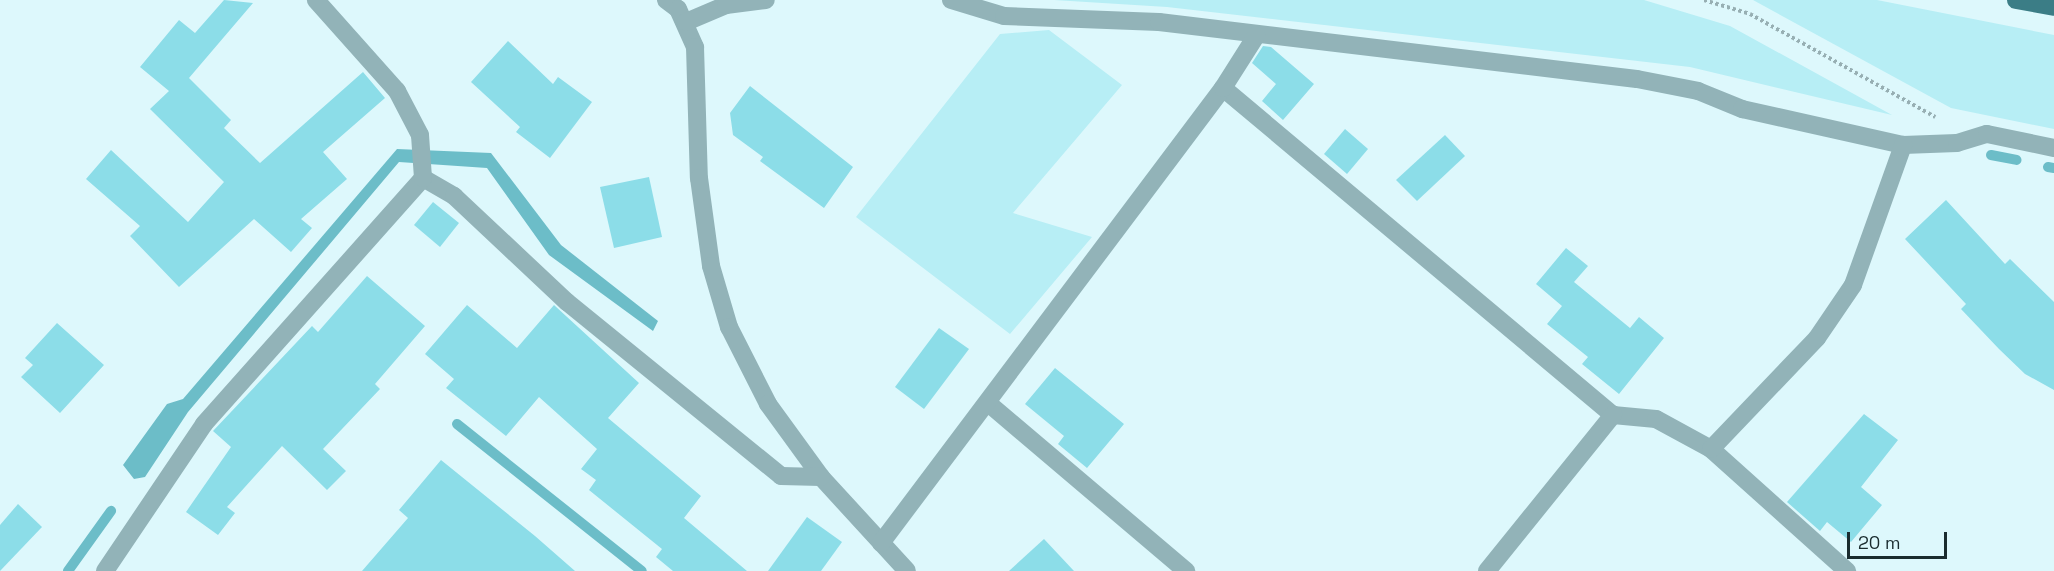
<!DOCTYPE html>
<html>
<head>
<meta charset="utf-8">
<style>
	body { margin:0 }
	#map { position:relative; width:2054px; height:571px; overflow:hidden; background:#ddf8fc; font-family:"Space Grotesk",sans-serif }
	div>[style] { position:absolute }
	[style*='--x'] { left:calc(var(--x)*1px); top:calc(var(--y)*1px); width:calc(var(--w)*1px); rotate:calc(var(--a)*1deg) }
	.green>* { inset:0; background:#b7eef5 }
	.water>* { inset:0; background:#6cbdc8 }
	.stream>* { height:10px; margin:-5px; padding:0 5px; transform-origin:5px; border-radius:5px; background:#6cbdc8 }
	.building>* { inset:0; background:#8cdde8 }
	.path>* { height:4px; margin-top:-2px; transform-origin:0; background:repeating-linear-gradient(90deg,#97afb3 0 3px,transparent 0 6px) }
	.minor>* { height:18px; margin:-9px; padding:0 9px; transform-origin:9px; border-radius:9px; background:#92b3b8 }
	.major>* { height:18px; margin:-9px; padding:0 9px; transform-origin:9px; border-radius:9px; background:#3b7d86 }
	span { translate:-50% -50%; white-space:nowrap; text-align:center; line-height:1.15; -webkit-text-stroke:5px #ddf8fc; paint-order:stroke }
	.scale { position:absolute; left:1847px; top:532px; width:100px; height:27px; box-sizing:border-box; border:3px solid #1a2c2f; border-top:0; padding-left:8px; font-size:18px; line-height:21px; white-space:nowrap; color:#1a2c2f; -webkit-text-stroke:4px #ddf8fc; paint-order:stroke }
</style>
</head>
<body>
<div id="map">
	<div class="green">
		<i style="clip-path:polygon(1054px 0,1644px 0,1730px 26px,1892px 115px,1690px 67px,1167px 7px)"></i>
		<i style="clip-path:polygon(1753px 0,1877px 0,2054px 35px,2054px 129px,1951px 108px)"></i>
		<i style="clip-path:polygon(1049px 30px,1122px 85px,1013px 213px,1092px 237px,1010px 334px,856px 217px,1000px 34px)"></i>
	</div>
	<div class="water">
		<i style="clip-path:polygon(397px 149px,491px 153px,561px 245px,658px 321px,653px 331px,549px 255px,487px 168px,399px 162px,188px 412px,145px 477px,134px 479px,123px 465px,167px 404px,183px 399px)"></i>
	</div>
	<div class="stream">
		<i style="--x:1991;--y:155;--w:26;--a:11"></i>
		<i style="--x:2048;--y:167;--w:6;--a:9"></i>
		<i style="--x:457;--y:424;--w:236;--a:38.5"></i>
		<i style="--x:68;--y:571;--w:74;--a:-54.4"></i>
	</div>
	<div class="building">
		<i style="clip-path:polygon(224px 0,253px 3px,189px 78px,231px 120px,224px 128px,260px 163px,363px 72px,385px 98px,323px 152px,347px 179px,301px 219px,312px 228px,291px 252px,254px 219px,179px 287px,130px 236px,140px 226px,86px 179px,111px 150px,188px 222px,224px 182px,150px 109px,169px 91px,140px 67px,179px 20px,195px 33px)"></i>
		<i style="clip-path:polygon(508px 41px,553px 84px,558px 77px,592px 102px,550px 158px,516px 132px,520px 127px,471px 82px)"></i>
		<i style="clip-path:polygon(1263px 46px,1271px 47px,1314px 84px,1283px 120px,1262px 101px,1276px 84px,1252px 63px)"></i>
		<i style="clip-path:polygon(750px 86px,853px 167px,824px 208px,760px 161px,763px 157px,733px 135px,730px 113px)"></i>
		<i style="clip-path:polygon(1345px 129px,1368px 149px,1347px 174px,1324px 154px)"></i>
		<i style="clip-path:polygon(1445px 135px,1465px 156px,1417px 201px,1396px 180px)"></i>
		<i style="clip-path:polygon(649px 177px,662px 237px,614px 248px,600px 187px)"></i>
		<i style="clip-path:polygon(1946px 200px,2005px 264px,2010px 259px,2054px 302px,2054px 390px,2025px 374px,1999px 349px,1961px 309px,1966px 304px,1905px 239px)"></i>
		<i style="clip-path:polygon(433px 202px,459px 223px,440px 247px,414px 225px)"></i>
		<i style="clip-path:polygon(1566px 248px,1588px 266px,1574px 282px,1630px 328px,1639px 317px,1664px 338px,1619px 394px,1582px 364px,1588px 357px,1547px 324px,1562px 306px,1536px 284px)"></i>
		<i style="clip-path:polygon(367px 276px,425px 326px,375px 384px,380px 389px,323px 449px,346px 471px,327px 490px,282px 446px,227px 507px,235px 513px,218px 535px,186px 512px,231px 447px,213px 431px,312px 326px,318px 332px)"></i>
		<i style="clip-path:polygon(467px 305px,517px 348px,554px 305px,639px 383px,608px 418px,701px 496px,684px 518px,747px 571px,673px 571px,656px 557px,662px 549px,589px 490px,596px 480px,581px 469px,597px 449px,539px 397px,506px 436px,446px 388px,454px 379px,425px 354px)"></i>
		<i style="clip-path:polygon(57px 323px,104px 365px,60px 413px,21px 377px,33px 365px,25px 358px)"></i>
		<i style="clip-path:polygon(939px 328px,969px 349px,924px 409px,895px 387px)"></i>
		<i style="clip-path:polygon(1055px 368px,1124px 424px,1087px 468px,1058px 444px,1064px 436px,1025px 404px)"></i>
		<i style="clip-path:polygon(1864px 414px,1898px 440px,1861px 487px,1882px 505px,1851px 542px,1827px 522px,1820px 531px,1787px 502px)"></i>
		<i style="clip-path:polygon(441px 460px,535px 536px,575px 571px,362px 571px,408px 518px,399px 510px)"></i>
		<i style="clip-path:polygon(18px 504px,42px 527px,0 571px,0 525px)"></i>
		<i style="clip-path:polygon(807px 517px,842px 542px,821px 571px,768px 571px)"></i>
		<i style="clip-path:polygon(1044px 539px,1074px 571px,1009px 571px)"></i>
	</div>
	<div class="path">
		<i style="--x:1704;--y:0;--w:48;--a:16.9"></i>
		<i style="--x:1750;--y:14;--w:212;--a:29.1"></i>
	</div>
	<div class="minor">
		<i style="--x:666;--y:0;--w:15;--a:37"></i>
		<i style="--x:678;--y:9;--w:42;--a:65.9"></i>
		<i style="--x:695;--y:47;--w:131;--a:88.3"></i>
		<i style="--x:699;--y:178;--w:89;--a:82.2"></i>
		<i style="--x:711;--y:266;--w:64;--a:73.6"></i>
		<i style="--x:729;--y:327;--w:86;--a:63.1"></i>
		<i style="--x:768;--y:404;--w:90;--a:54"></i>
		<i style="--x:821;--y:477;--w:127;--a:47.5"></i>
		<i style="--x:951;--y:0;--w:55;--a:16.8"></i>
		<i style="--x:1004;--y:16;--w:155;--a:2.2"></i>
		<i style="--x:1159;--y:22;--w:481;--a:6.8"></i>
		<i style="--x:1637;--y:79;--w:62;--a:11.1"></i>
		<i style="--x:1698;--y:91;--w:48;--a:22.2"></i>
		<i style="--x:1742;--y:109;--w:165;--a:12.6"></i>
		<i style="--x:1903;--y:145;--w:54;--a:-2.1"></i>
		<i style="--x:1957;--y:143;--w:31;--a:-17"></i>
		<i style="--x:1987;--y:134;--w:68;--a:11.8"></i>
		<i style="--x:686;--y:22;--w:43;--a:-23"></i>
		<i style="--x:726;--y:5;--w:40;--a:-7.1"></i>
		<i style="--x:1223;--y:88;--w:509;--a:39.98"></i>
		<i style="--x:1613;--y:415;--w:43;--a:5.3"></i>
		<i style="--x:1656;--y:419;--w:63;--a:28.6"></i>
		<i style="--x:1711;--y:449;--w:183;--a:41.9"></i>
		<i style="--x:423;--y:178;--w:36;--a:30"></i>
		<i style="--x:454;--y:196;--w:155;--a:43.2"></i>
		<i style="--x:567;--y:302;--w:276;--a:39.1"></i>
		<i style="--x:781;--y:476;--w:40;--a:1.4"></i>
		<i style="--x:988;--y:403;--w:260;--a:40.3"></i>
		<i style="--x:1711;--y:449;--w:153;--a:-46.3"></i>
		<i style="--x:1817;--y:338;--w:64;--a:-55.8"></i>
		<i style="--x:1853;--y:285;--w:149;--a:-70.3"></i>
		<i style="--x:881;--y:543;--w:569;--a:-53.07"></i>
		<i style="--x:1223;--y:88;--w:62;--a:-57.6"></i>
		<i style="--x:105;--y:571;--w:177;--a:-56"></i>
		<i style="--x:204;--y:424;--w:329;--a:-48.3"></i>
		<i style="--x:423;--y:178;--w:43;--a:-94"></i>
		<i style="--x:420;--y:135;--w:50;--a:-117.6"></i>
		<i style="--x:397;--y:91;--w:122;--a:-131.7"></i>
		<i style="--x:1487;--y:571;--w:201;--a:-51.1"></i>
	</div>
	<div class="major">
		<i style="--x:2016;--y:0;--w:39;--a:10"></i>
	</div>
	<div class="scale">20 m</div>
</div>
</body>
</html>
